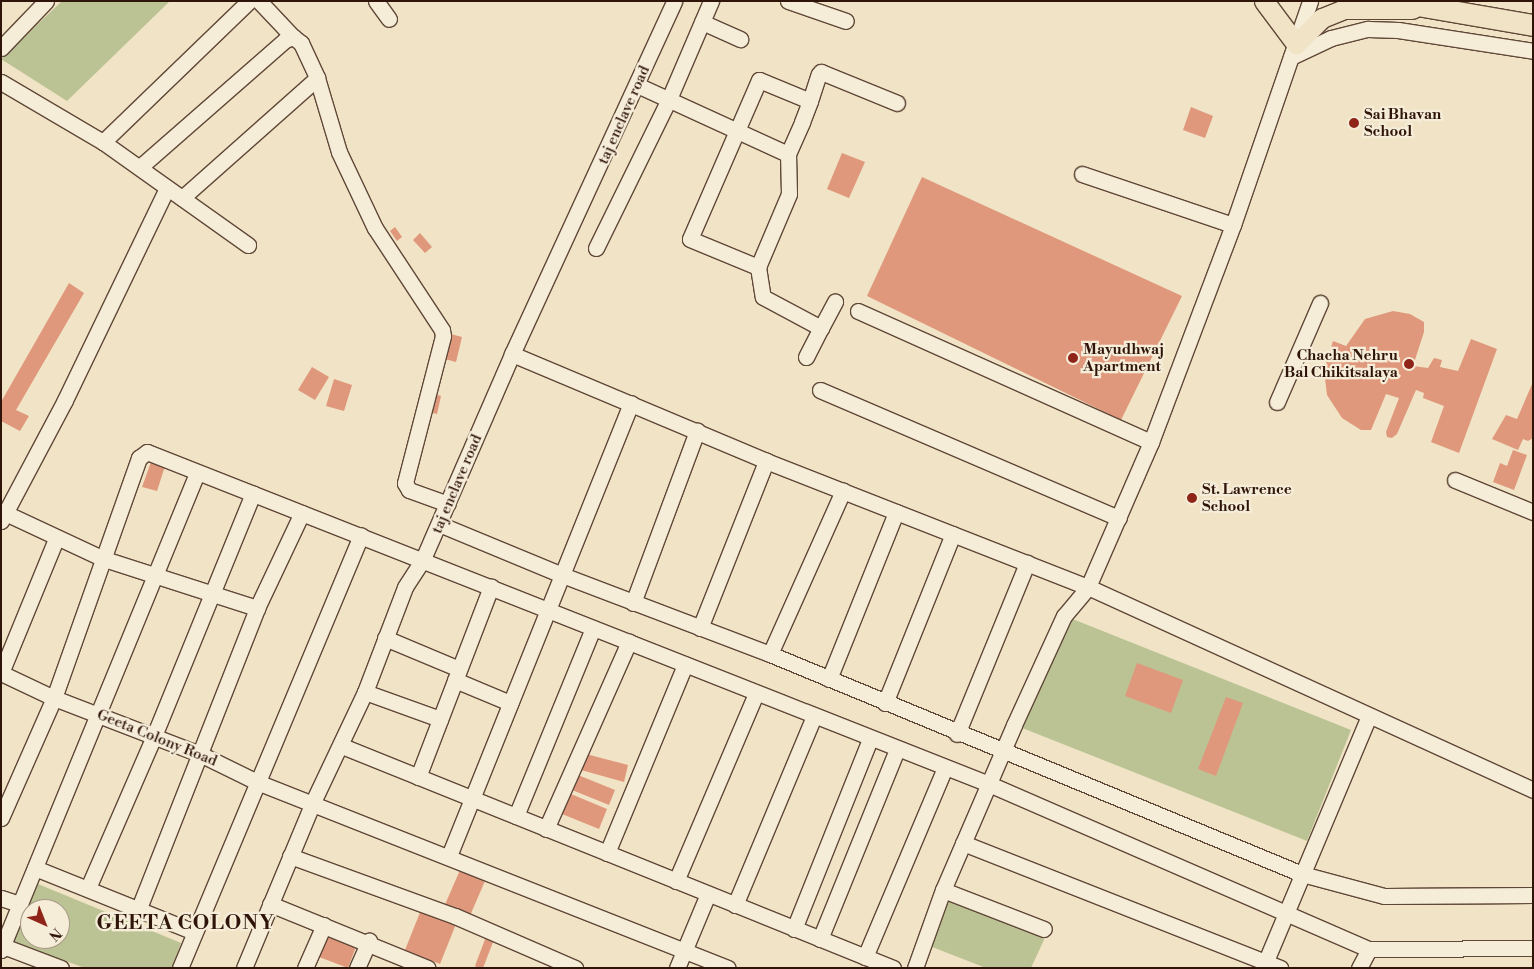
<!DOCTYPE html>
<html>
<head>
<meta charset="utf-8">
<style>
	body { margin:0 }
	#map { position:relative; width:1534px; height:969px; overflow:hidden; background:#f1e3c5; font-family:"Libre Bodoni",serif }
	div>[style] { position:absolute }
	[style*='--x'] { left:calc(var(--x)*1px); top:calc(var(--y)*1px); width:calc(var(--w)*1px); rotate:calc(var(--a)*1deg) }
	.green>* { inset:0; background:#bbc394 }
	.building>* { inset:0; background:#e0987c }
	.roads { filter:drop-shadow(1px 0 #604838) drop-shadow(-1px 0 #604838) drop-shadow(0 1px #604838) drop-shadow(0 -1px #604838) }
	.minor>* { height:15px; margin:-7.5px; padding:0 7.5px; transform-origin:7.5px; border-radius:7.5px; background:#f6edd9 }
	.major>* { height:19px; margin:-9.5px; padding:0 9.5px; transform-origin:9.5px; border-radius:9.5px; background:#f1e3c5 }
	.highway>* { height:21px; margin:-10.5px; padding:0 10.5px; transform-origin:10.5px; border-radius:10.5px; background:#f1e3c5 }
	.dots>* { width:14px; height:14px; translate:-50% -50%; box-sizing:border-box; border:2px solid #f6edd9; border-radius:50% }
	span { translate:-50% -50%; white-space:nowrap; text-align:center; line-height:1.15; -webkit-text-stroke:4.5px #f6edd9; paint-order:stroke }
	.poi-label { font-size:15px; color:#2f1509; font-weight:700 }
	.left { translate:0 -50%; text-align:left }
	.right { translate:-100% -50%; text-align:right }
	.street-label { font-size:15px; color:#2f1509 }
	.district-label { font-size:20px; color:#2f1509; font-weight:700; letter-spacing:1px }
	.frame { position:absolute; inset:0; border:2px solid #2f1509; pointer-events:none }
	.north { position:absolute; left:20px; top:899px; width:50px; height:50px; box-sizing:border-box; background:#f6edd9; border:1px solid #a69786; border-radius:50%; rotate:136deg; font-size:14px; font-weight:700; line-height:20px; text-align:center; color:#2f1509 }
	.north::after { content:''; display:block; margin:auto; width:18px; height:22px; background:#8f2418; clip-path:polygon(50% 0,100% 100%,50% 72%,0 100%) }
</style>
</head>
<body>
<div id="map">
	<div class="green">
		<i style="clip-path:polygon(62px 1px,170px 1px,67px 101px,1px 59px)"></i>
		<i style="clip-path:polygon(1065px 616px,1351px 730px,1307px 841px,1015px 725px)"></i>
		<i style="clip-path:polygon(evenodd,38px 884px,181px 943px,172px 968px,85px 968px,9px 941px,38px 884px,30px 909px,60px 909px,60px 939px,30px 939px,30px 909px)"></i>
		<i style="clip-path:polygon(949px 892px,1048px 931px,1031px 968px,986px 968px,927px 945px)"></i>
	</div>
	<div class="building">
		<i style="clip-path:polygon(1191px 107px,1213px 116px,1205px 138px,1183px 130px)"></i>
		<i style="clip-path:polygon(842px 153px,865px 162px,849px 198px,827px 189px)"></i>
		<i style="clip-path:polygon(922px 177px,1182px 296px,1121px 420px,867px 296px)"></i>
		<i style="clip-path:polygon(395px 227px,402px 237px,397px 241px,390px 231px)"></i>
		<i style="clip-path:polygon(420px 233px,432px 247px,425px 253px,413px 240px)"></i>
		<i style="clip-path:polygon(69px 283px,84px 293px,16px 410px,29px 416px,20px 431px,1px 421px,1px 402px)"></i>
		<i style="clip-path:polygon(1393px 311px,1410px 314px,1424px 322px,1424px 332px,1413px 366px,1428px 368px,1434px 358px,1442px 360px,1440px 367px,1458px 371px,1471px 339px,1497px 349px,1459px 453px,1431px 442px,1444px 406px,1423px 398px,1424px 393px,1416px 390px,1397px 434px,1392px 438px,1387px 437px,1386px 432px,1399px 398px,1386px 394px,1371px 430px,1361px 430px,1342px 418px,1327px 395px,1324px 370px,1333px 341px,1346px 346px,1365px 319px)"></i>
		<i style="clip-path:polygon(447px 333px,462px 337px,456px 362px,441px 358px)"></i>
		<i style="clip-path:polygon(312px 367px,329px 377px,315px 400px,298px 390px)"></i>
		<i style="clip-path:polygon(334px 379px,352px 385px,344px 411px,326px 406px)"></i>
		<i style="clip-path:polygon(1533px 382px,1533px 438px,1528px 441px,1523px 439px,1518px 450px,1492px 439px,1506px 415px,1517px 419px)"></i>
		<i style="clip-path:polygon(430px 393px,441px 396px,437px 414px,425px 411px)"></i>
		<i style="clip-path:polygon(1513px 450px,1527px 455px,1514px 490px,1493px 482px,1500px 463px,1507px 466px)"></i>
		<i style="clip-path:polygon(151px 462px,165px 466px,157px 491px,142px 487px)"></i>
		<i style="clip-path:polygon(1137px 663px,1183px 680px,1171px 713px,1125px 696px)"></i>
		<i style="clip-path:polygon(1226px 697px,1243px 703px,1216px 776px,1198px 769px)"></i>
		<i style="clip-path:polygon(586px 754px,628px 765px,624px 782px,581px 770px)"></i>
		<i style="clip-path:polygon(578px 775px,615px 790px,609px 805px,572px 790px)"></i>
		<i style="clip-path:polygon(571px 794px,607px 809px,599px 829px,562px 814px)"></i>
		<i style="clip-path:polygon(460px 870px,485px 881px,469px 918px,444px 907px)"></i>
		<i style="clip-path:polygon(421px 910px,456px 924px,440px 964px,405px 950px)"></i>
		<i style="clip-path:polygon(330px 933px,357px 944px,348px 968px,319px 957px)"></i>
		<i style="clip-path:polygon(487px 934px,495px 937px,483px 968px,478px 968px,475px 966px)"></i>
	</div>
	<div class="roads">
		<div class="minor">
			<i style="--x:259;--y:1;--w:50;--a:46.6"></i>
			<i style="--x:376;--y:1;--w:22;--a:54"></i>
			<i style="--x:788;--y:1;--w:61;--a:19"></i>
			<i style="--x:702;--y:22;--w:42;--a:24.1"></i>
			<i style="--x:1;--y:48;--w:65;--a:-46.2"></i>
			<i style="--x:1291;--y:57;--w:44;--a:-25.4"></i>
			<i style="--x:1331;--y:38;--w:38;--a:-14"></i>
			<i style="--x:1368;--y:29;--w:30;--a:2"></i>
			<i style="--x:1398;--y:30;--w:137;--a:8.8"></i>
			<i style="--x:1;--y:82;--w:118;--a:30.5"></i>
			<i style="--x:103;--y:142;--w:178;--a:35.4"></i>
			<i style="--x:637;--y:85;--w:166;--a:24.6"></i>
			<i style="--x:810;--y:101;--w:55;--a:-157.6"></i>
			<i style="--x:759;--y:80;--w:173;--a:113.5"></i>
			<i style="--x:690;--y:239;--w:74;--a:22.4"></i>
			<i style="--x:758;--y:267;--w:79;--a:-67"></i>
			<i style="--x:789;--y:194;--w:40;--a:-91.4"></i>
			<i style="--x:788;--y:154;--w:35;--a:-66"></i>
			<i style="--x:802;--y:122;--w:22;--a:-69"></i>
			<i style="--x:810;--y:101;--w:28;--a:-72"></i>
			<i style="--x:819;--y:74;--w:3;--a:-45"></i>
			<i style="--x:821;--y:72;--w:82;--a:22.2"></i>
			<i style="--x:103;--y:142;--w:203;--a:-44"></i>
			<i style="--x:140;--y:167;--w:193;--a:-41.2"></i>
			<i style="--x:285;--y:40;--w:9;--a:-21"></i>
			<i style="--x:293;--y:37;--w:10;--a:37"></i>
			<i style="--x:301;--y:43;--w:38;--a:65"></i>
			<i style="--x:317;--y:78;--w:77;--a:73.4"></i>
			<i style="--x:339;--y:152;--w:84;--a:64.7"></i>
			<i style="--x:375;--y:228;--w:122;--a:56.7"></i>
			<i style="--x:442;--y:330;--w:6;--a:81"></i>
			<i style="--x:443;--y:336;--w:152;--a:104.5"></i>
			<i style="--x:405;--y:483;--w:8;--a:60"></i>
			<i style="--x:409;--y:490;--w:41;--a:19.7"></i>
			<i style="--x:1082;--y:174;--w:159;--a:18.7"></i>
			<i style="--x:182;--y:198;--w:181;--a:-41.6"></i>
			<i style="--x:596;--y:248;--w:166;--a:-63.9"></i>
			<i style="--x:669;--y:99;--w:107;--a:-66.8"></i>
			<i style="--x:758;--y:267;--w:30;--a:81"></i>
			<i style="--x:763;--y:297;--w:66;--a:28.1"></i>
			<i style="--x:821;--y:328;--w:30;--a:-62"></i>
			<i style="--x:858;--y:311;--w:321;--a:24.1"></i>
			<i style="--x:512;--y:354;--w:276;--a:22.8"></i>
			<i style="--x:766;--y:461;--w:346;--a:21.4"></i>
			<i style="--x:1088;--y:587;--w:489;--a:24.5"></i>
			<i style="--x:806;--y:357;--w:33;--a:-63"></i>
			<i style="--x:820;--y:390;--w:325;--a:23.2"></i>
			<i style="--x:1277;--y:402;--w:108;--a:-66.5"></i>
			<i style="--x:1455;--y:480;--w:84;--a:22.3"></i>
			<i style="--x:1;--y:511;--w:114;--a:25"></i>
			<i style="--x:104;--y:559;--w:161;--a:17.8"></i>
			<i style="--x:1;--y:521;--w:137;--a:-62.1"></i>
			<i style="--x:65;--y:400;--w:235;--a:-64.3"></i>
			<i style="--x:439;--y:524;--w:133;--a:22.5"></i>
			<i style="--x:562;--y:575;--w:222;--a:20.8"></i>
			<i style="--x:770;--y:654;--w:576;--a:22.47"></i>
			<i style="--x:1302;--y:874;--w:85;--a:15"></i>
			<i style="--x:1384;--y:896;--w:149;--a:-0.4"></i>
			<i style="--x:633;--y:603;--w:184;--a:-69.6"></i>
			<i style="--x:700;--y:628;--w:180;--a:-68.4"></i>
			<i style="--x:385;--y:638;--w:80;--a:22.7"></i>
			<i style="--x:770;--y:654;--w:179;--a:-65.9"></i>
			<i style="--x:1;--y:673;--w:59;--a:25.3"></i>
			<i style="--x:54;--y:698;--w:156;--a:21"></i>
			<i style="--x:200;--y:754;--w:64;--a:26.2"></i>
			<i style="--x:257;--y:782;--w:506;--a:21.55"></i>
			<i style="--x:1;--y:673;--w:145;--a:-67.7"></i>
			<i style="--x:829;--y:679;--w:180;--a:-68.1"></i>
			<i style="--x:455;--y:680;--w:60;--a:22.7"></i>
			<i style="--x:365;--y:692;--w:80;--a:19.8"></i>
			<i style="--x:885;--y:703;--w:182;--a:-68.1"></i>
			<i style="--x:957;--y:734;--w:185;--a:-67.7"></i>
			<i style="--x:342;--y:746;--w:594;--a:21.94"></i>
			<i style="--x:418;--y:777;--w:204;--a:-69"></i>
			<i style="--x:516;--y:816;--w:203;--a:-67.7"></i>
			<i style="--x:1;--y:818;--w:131;--a:-66.2"></i>
			<i style="--x:54;--y:698;--w:255;--a:-70.5"></i>
			<i style="--x:139;--y:458;--w:10;--a:-37"></i>
			<i style="--x:147;--y:452;--w:905;--a:21.52"></i>
			<i style="--x:989;--y:784;--w:414;--a:23.5"></i>
			<i style="--x:1369;--y:949;--w:164;--a:-0.3"></i>
			<i style="--x:546;--y:829;--w:205;--a:-66.1"></i>
			<i style="--x:963;--y:843;--w:341;--a:21.5"></i>
			<i style="--x:607;--y:853;--w:204;--a:-67.5"></i>
			<i style="--x:290;--y:856;--w:176;--a:20"></i>
			<i style="--x:455;--y:916;--w:131;--a:23.4"></i>
			<i style="--x:449;--y:856;--w:488;--a:-68.1"></i>
			<i style="--x:35;--y:868;--w:171;--a:21.9"></i>
			<i style="--x:676;--y:881;--w:204;--a:-66.9"></i>
			<i style="--x:88;--y:888;--w:166;--a:-66.5"></i>
			<i style="--x:154;--y:736;--w:262;--a:-67.8"></i>
			<i style="--x:943;--y:890;--w:108;--a:21.1"></i>
			<i style="--x:1;--y:898;--w:19;--a:18"></i>
			<i style="--x:270;--y:904;--w:170;--a:22.1"></i>
			<i style="--x:735;--y:905;--w:205;--a:-67.3"></i>
			<i style="--x:139;--y:908;--w:322;--a:-68.5"></i>
			<i style="--x:257;--y:608;--w:105;--a:-64.7"></i>
			<i style="--x:794;--y:929;--w:205;--a:-68.2"></i>
			<i style="--x:820;--y:939;--w:205;--a:-67.9"></i>
			<i style="--x:3;--y:946;--w:62;--a:20.8"></i>
			<i style="--x:1;--y:950;--w:516;--a:-67.66"></i>
			<i style="--x:865;--y:957;--w:205;--a:-67.1"></i>
			<i style="--x:180;--y:968;--w:469;--a:-67.3"></i>
			<i style="--x:244;--y:968;--w:180;--a:-67.4"></i>
			<i style="--x:313;--y:802;--w:122;--a:-64.7"></i>
			<i style="--x:365;--y:692;--w:112;--a:-69.1"></i>
			<i style="--x:405;--y:587;--w:33;--a:-57"></i>
			<i style="--x:423;--y:559;--w:223;--a:-66.5"></i>
			<i style="--x:512;--y:354;--w:388;--a:-65.3"></i>
			<i style="--x:305;--y:968;--w:47;--a:-66.2"></i>
			<i style="--x:357;--y:968;--w:30;--a:-66"></i>
			<i style="--x:677;--y:968;--w:80;--a:-67.3"></i>
			<i style="--x:915;--y:968;--w:83;--a:-70.3"></i>
			<i style="--x:943;--y:890;--w:180;--a:-66.7"></i>
			<i style="--x:1014;--y:725;--w:120;--a:-65.4"></i>
			<i style="--x:1064;--y:616;--w:38;--a:-50"></i>
			<i style="--x:1088;--y:587;--w:158;--a:-66.5"></i>
			<i style="--x:1151;--y:442;--w:232;--a:-69.3"></i>
			<i style="--x:1233;--y:225;--w:237;--a:-71"></i>
			<i style="--x:1263;--y:968;--w:273;--a:-67.2"></i>
			<i style="--x:1359;--y:968;--w:21;--a:-62"></i>
		</div>
		<div class="major">
			<i style="--x:1264;--y:1;--w:54;--a:53.3"></i>
			<i style="--x:1296;--y:44;--w:37;--a:-45"></i>
			<i style="--x:1322;--y:18;--w:24;--a:-22"></i>
			<i style="--x:1344;--y:9;--w:68;--a:0"></i>
		</div>
		<div class="highway">
			<i style="--x:1394;--y:1;--w:141;--a:9.8"></i>
		</div>
	</div>
	<div class="dots">
		<i style="left:1354px;top:123px;background:#8f2418"></i>
		<i style="left:1073px;top:358px;background:#8f2418"></i>
		<i style="left:1409px;top:364px;background:#8f2418"></i>
		<i style="left:1192px;top:498px;background:#8f2418"></i>
	</div>
	<div class="poi-label">
		<span class="left" style="left:1364px;top:123px">Sai Bhavan<br>School</span>
		<span class="left" style="left:1083px;top:358px">Mayudhwaj<br>Apartment</span>
		<span class="right" style="left:1398px;top:364px">Chacha Nehru<br>Bal Chikitsalaya</span>
		<span class="left" style="left:1202px;top:498px">St. Lawrence<br>School</span>
	</div>
	<div class="street-label">
		<span style="left:624px;top:115px;rotate:-66deg">taj enclave road</span>
		<span style="left:457px;top:484px;rotate:-67deg">taj enclave road</span>
		<span style="left:157px;top:738px;rotate:22deg">Geeta Colony Road</span>
	</div>
	<div class="district-label">
		<span style="left:186px;top:923px">GEETA COLONY</span>
	</div>
	<div class="frame"></div>
	<div class="north">N</div>
</div>
</body>
</html>
